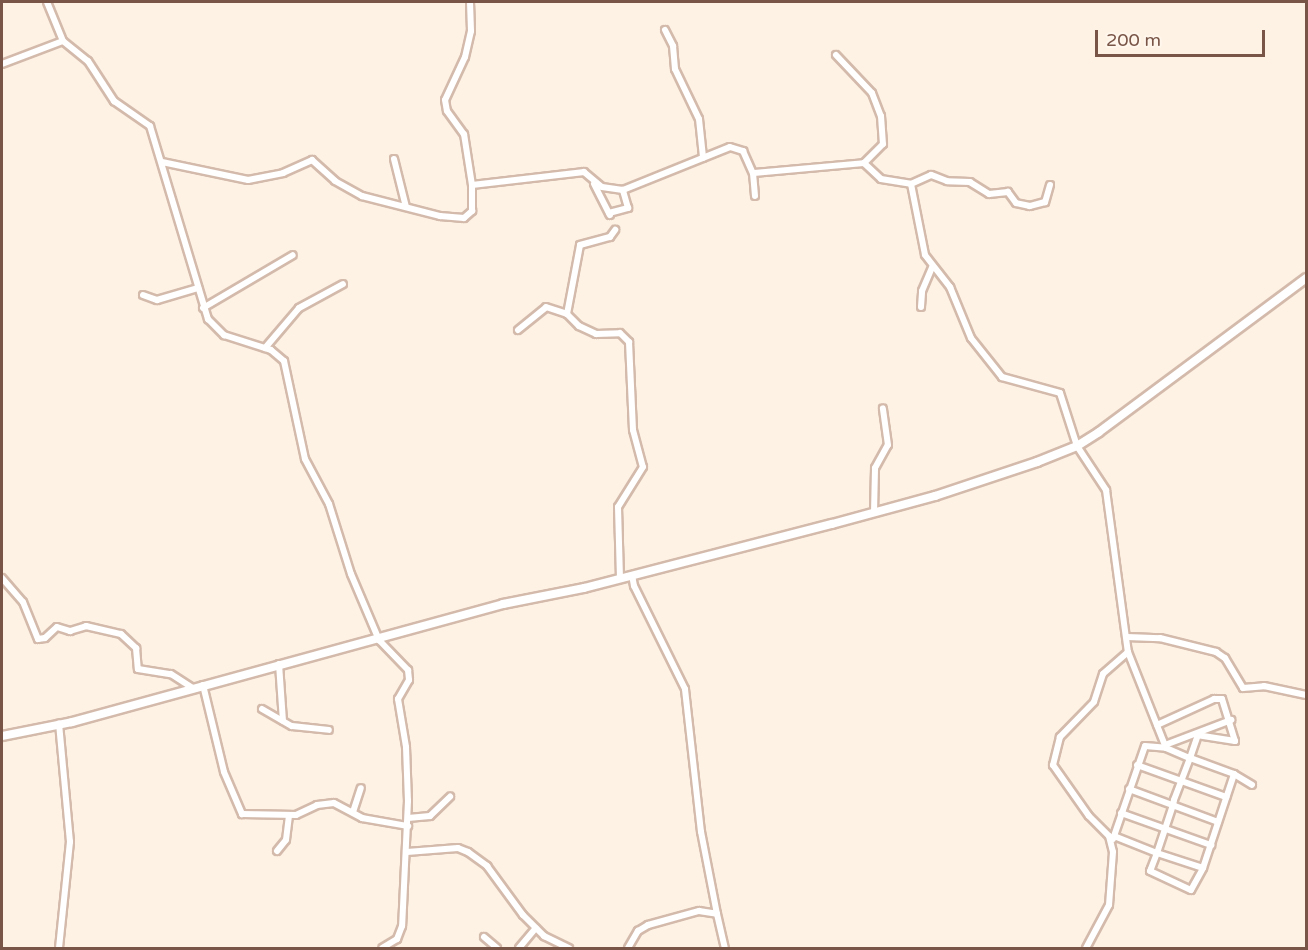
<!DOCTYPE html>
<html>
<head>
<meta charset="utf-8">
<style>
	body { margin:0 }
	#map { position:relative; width:1308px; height:950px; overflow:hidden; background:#fef2e4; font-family:"Varela Round",sans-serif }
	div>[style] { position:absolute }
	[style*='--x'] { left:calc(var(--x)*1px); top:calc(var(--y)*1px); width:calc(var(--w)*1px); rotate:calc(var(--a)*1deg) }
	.roads { filter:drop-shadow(2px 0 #d3baab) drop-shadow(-2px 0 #d3baab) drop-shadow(0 2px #d3baab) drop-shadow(0 -2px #d3baab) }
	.street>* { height:6px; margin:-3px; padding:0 3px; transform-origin:3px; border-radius:3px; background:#fff }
	.secondary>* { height:8px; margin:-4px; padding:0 4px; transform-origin:4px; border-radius:4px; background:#fff }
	span { translate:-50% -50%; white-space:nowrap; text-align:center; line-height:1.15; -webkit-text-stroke:4.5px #fff6ec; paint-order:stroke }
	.frame { position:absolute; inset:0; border:3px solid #795547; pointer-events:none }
	.scale { position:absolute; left:1095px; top:30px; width:170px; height:27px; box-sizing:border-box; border:3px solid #795547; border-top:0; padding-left:8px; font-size:18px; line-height:21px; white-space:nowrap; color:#795547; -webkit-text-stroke:4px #fff6ec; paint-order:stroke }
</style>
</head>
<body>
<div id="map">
	<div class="roads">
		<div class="street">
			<i style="--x:47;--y:2;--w:42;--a:67.7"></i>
			<i style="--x:63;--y:41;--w:32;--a:39"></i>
			<i style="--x:88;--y:61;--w:48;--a:57"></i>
			<i style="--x:114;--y:101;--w:44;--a:34.8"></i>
			<i style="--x:150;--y:126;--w:202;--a:73.3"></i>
			<i style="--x:208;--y:319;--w:23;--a:45"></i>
			<i style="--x:224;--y:335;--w:49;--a:17.7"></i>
			<i style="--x:271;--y:350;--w:17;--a:40"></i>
			<i style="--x:284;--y:361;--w:100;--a:77.9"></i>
			<i style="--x:305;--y:459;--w:51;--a:61.9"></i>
			<i style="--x:329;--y:504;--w:73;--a:72.6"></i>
			<i style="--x:351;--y:574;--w:72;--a:67"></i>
			<i style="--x:379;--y:640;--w:42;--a:46"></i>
			<i style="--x:408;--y:670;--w:10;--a:84"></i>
			<i style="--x:409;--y:680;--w:22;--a:120"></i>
			<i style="--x:398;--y:699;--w:49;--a:80.5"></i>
			<i style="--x:406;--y:747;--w:54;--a:87.9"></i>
			<i style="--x:408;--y:801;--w:125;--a:92.7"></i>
			<i style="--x:402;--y:926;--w:14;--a:111"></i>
			<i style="--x:397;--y:939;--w:17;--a:149"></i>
			<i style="--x:470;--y:2;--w:29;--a:88"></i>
			<i style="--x:471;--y:31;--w:27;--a:103"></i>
			<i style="--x:465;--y:57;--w:47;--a:114.9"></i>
			<i style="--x:445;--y:100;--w:11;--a:80"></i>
			<i style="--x:447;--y:111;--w:29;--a:54"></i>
			<i style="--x:464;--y:134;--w:52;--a:81.1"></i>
			<i style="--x:665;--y:30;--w:18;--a:63"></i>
			<i style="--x:673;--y:46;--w:23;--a:85"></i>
			<i style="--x:675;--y:69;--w:55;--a:64.4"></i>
			<i style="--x:699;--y:119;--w:39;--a:84"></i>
			<i style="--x:836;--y:55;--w:52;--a:46.5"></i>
			<i style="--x:872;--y:93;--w:25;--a:69"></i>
			<i style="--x:881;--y:116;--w:28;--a:86"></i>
			<i style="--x:883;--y:144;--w:27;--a:135"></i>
			<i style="--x:2;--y:64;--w:65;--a:-20.7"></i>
			<i style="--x:394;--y:159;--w:49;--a:76"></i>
			<i style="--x:162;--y:162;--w:88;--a:11.8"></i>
			<i style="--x:248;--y:180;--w:36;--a:-11"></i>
			<i style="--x:283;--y:173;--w:32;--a:-24"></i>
			<i style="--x:312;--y:160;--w:31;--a:42"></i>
			<i style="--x:335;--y:181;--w:31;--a:29"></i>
			<i style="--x:362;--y:196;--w:81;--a:14.4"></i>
			<i style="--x:440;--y:216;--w:24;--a:5"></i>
			<i style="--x:464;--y:218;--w:11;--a:-41"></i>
			<i style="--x:472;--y:211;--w:26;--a:-90"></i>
			<i style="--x:472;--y:185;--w:113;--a:-6.6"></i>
			<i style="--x:584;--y:172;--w:23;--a:40"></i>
			<i style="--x:602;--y:187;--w:21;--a:8"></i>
			<i style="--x:623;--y:190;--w:115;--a:-21.9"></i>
			<i style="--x:730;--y:147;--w:14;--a:17"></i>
			<i style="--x:743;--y:151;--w:24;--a:66"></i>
			<i style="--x:753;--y:173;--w:111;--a:-5.1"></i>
			<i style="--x:864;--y:163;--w:23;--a:43"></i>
			<i style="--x:881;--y:179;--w:30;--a:9"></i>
			<i style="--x:753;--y:173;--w:23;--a:85"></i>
			<i style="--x:594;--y:184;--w:35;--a:63"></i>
			<i style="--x:1050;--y:185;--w:18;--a:106"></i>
			<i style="--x:1045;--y:202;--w:16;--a:165"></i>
			<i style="--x:1030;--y:206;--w:14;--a:-168"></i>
			<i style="--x:1016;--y:203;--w:14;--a:-126"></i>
			<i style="--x:1008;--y:192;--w:19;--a:174"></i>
			<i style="--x:989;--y:194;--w:22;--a:-148"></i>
			<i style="--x:970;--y:182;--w:23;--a:-178"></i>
			<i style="--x:947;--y:181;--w:17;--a:-159"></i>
			<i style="--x:931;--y:175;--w:22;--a:156"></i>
			<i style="--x:911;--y:184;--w:72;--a:78.8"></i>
			<i style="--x:925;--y:255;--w:41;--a:52"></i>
			<i style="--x:950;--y:287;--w:55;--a:67.6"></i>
			<i style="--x:971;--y:338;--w:50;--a:51.5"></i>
			<i style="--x:1002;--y:377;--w:60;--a:15.4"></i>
			<i style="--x:1060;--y:393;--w:56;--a:72.2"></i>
			<i style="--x:1077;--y:446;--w:53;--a:56.6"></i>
			<i style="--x:1106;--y:490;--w:163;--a:82.3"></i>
			<i style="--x:1128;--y:652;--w:33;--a:139"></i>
			<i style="--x:1103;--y:674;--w:29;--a:108"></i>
			<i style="--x:1094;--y:702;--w:49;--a:134.2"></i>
			<i style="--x:1060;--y:737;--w:29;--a:104"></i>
			<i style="--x:1053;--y:765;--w:62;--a:54.8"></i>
			<i style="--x:1089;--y:816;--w:28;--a:45"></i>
			<i style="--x:1109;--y:836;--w:16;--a:76"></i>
			<i style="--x:1113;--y:852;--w:53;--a:94.3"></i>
			<i style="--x:1109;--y:905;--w:49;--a:118.1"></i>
			<i style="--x:609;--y:213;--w:20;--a:-15"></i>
			<i style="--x:628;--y:208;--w:19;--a:-106"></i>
			<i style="--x:143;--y:295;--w:15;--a:20"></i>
			<i style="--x:157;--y:300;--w:43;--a:-16.3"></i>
			<i style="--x:921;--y:307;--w:16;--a:-86"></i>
			<i style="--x:922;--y:291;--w:26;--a:-67"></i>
			<i style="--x:203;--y:308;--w:104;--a:-30.5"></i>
			<i style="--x:567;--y:314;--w:70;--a:-79.3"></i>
			<i style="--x:580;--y:245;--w:31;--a:-15"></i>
			<i style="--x:610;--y:237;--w:9;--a:-54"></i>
			<i style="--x:518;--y:330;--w:36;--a:-39"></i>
			<i style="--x:546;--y:307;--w:22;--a:18"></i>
			<i style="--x:567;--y:314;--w:17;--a:45"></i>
			<i style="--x:579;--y:326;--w:19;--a:25"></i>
			<i style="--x:596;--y:334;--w:24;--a:-2"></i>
			<i style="--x:620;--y:333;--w:13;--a:45"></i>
			<i style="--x:629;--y:342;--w:88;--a:87.4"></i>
			<i style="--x:633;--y:430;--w:38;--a:75"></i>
			<i style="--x:643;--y:467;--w:47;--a:122"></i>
			<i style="--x:618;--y:507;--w:70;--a:88.4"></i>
			<i style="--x:265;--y:348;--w:52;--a:-49.6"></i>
			<i style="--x:299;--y:308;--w:50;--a:-28.6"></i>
			<i style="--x:874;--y:513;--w:45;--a:-88.7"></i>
			<i style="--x:875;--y:468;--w:26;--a:-61"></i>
			<i style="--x:888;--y:445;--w:37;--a:-98"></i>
			<i style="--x:2;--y:578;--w:32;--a:49"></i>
			<i style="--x:23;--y:602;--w:40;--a:68"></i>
			<i style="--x:38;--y:639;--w:7;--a:-8"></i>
			<i style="--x:45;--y:638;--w:16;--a:-43"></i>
			<i style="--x:57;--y:627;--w:14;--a:17"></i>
			<i style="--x:70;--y:631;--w:17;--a:-17"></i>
			<i style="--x:86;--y:626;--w:36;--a:13"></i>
			<i style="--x:121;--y:634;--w:21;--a:43"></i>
			<i style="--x:136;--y:648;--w:21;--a:85"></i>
			<i style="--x:138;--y:669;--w:33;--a:9"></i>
			<i style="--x:171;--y:674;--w:24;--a:33"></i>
			<i style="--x:1127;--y:637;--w:33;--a:2"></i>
			<i style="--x:1160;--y:638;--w:58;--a:14"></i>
			<i style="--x:1216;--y:652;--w:11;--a:34"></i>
			<i style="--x:1225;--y:658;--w:35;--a:59"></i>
			<i style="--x:1243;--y:688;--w:21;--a:-5"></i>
			<i style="--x:1264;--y:686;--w:43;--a:12.1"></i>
			<i style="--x:1128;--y:652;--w:103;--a:68.4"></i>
			<i style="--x:279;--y:664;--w:57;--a:86"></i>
			<i style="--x:203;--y:685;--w:89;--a:76.4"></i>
			<i style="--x:224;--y:772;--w:46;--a:66.8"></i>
			<i style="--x:242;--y:814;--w:54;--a:1.1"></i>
			<i style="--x:296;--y:815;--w:23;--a:-25"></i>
			<i style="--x:317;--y:805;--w:17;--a:-7"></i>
			<i style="--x:334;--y:803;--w:32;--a:28"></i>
			<i style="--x:362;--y:818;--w:47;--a:9.9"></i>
			<i style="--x:262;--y:709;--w:34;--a:30"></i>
			<i style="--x:292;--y:726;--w:37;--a:6"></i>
			<i style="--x:1157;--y:725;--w:63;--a:-24.5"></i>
			<i style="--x:1214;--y:699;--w:8;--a:0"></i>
			<i style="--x:1222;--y:699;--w:44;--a:72.8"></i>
			<i style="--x:1235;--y:741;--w:37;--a:-171"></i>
			<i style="--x:1165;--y:745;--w:71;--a:-20.7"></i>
			<i style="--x:1137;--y:765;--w:95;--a:19.8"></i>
			<i style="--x:1234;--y:774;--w:21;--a:31"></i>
			<i style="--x:1129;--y:789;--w:95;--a:20.3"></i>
			<i style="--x:353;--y:812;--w:25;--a:-72"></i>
			<i style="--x:1121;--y:813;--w:96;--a:19.6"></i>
			<i style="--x:408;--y:818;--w:22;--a:-5"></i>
			<i style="--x:430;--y:816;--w:28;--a:-44"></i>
			<i style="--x:1114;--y:836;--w:46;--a:21.6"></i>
			<i style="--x:1157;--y:853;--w:48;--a:18.1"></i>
			<i style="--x:1203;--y:868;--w:99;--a:-71.7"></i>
			<i style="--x:1234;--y:774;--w:47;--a:-160"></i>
			<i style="--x:1190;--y:758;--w:45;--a:110.9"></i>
			<i style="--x:1174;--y:800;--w:5;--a:101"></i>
			<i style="--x:1173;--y:805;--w:51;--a:108.4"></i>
			<i style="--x:1157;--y:853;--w:17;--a:111"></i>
			<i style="--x:1151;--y:869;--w:2;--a:117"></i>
			<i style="--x:1150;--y:871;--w:45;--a:24.9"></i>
			<i style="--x:1191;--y:890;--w:25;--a:-61"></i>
			<i style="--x:1113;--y:839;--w:98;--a:-71"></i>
			<i style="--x:1145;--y:746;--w:21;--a:5"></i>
			<i style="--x:1166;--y:748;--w:26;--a:23"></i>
			<i style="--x:1190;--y:758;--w:24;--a:-71"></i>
			<i style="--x:277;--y:851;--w:14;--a:-51"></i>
			<i style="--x:286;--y:840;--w:24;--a:-83"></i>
			<i style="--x:407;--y:852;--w:51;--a:-4.5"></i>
			<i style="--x:458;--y:848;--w:11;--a:22"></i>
			<i style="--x:468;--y:852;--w:24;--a:36"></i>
			<i style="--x:487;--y:866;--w:61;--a:53.7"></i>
			<i style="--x:523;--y:915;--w:30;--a:45"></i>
			<i style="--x:544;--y:936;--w:28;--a:26"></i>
			<i style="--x:717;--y:914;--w:35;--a:77"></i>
			<i style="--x:484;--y:937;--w:17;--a:40"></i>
			<i style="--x:59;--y:948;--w:107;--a:-84.1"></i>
			<i style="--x:70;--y:842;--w:119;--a:-95.3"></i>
			<i style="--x:519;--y:948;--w:26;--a:-50"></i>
			<i style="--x:628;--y:948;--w:20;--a:-60"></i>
			<i style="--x:638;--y:931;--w:12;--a:-31"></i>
			<i style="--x:648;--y:925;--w:53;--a:-15.4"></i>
			<i style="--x:699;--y:911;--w:18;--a:9"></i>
			<i style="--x:717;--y:914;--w:84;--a:-101"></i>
			<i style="--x:701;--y:832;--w:144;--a:-96.4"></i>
			<i style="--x:685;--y:689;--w:115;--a:-116.3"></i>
			<i style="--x:634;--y:586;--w:11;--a:-100"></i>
		</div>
		<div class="secondary">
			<i style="--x:2;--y:736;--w:71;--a:-11.3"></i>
			<i style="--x:72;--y:722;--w:447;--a:-15.3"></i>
			<i style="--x:503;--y:604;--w:83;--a:-11.2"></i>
			<i style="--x:584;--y:588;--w:256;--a:-14.5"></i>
			<i style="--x:832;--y:524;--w:107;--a:-15.2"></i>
			<i style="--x:935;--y:496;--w:108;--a:-18.4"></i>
			<i style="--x:1037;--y:462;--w:43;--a:-21.8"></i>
			<i style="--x:1077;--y:446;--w:26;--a:-32"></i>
			<i style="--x:1099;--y:432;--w:258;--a:-36.6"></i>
		</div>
	</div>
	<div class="frame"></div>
	<div class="scale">200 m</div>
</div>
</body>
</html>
